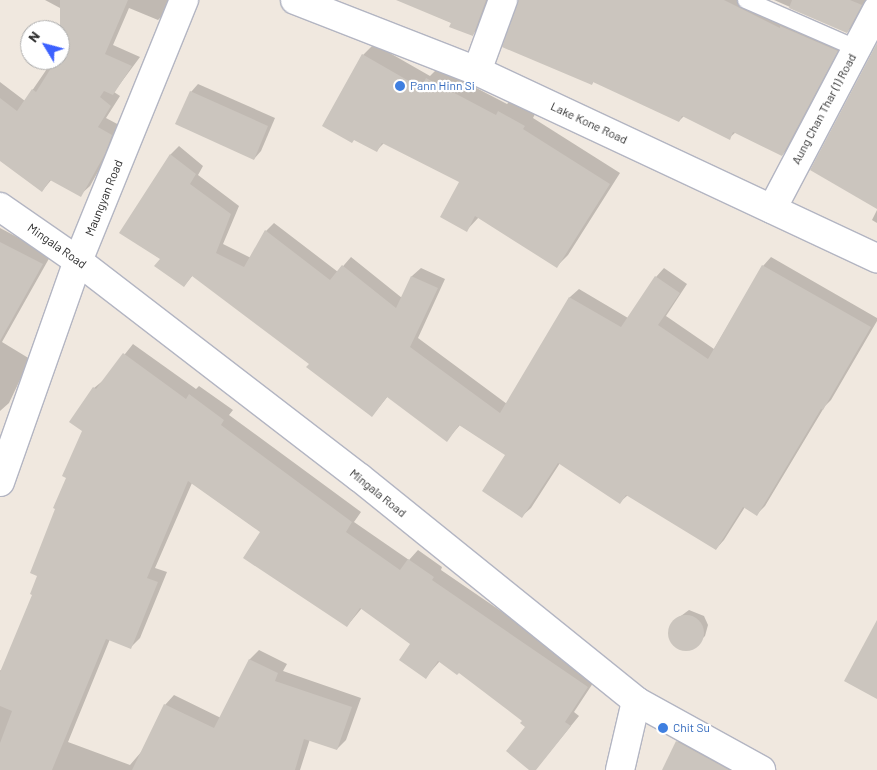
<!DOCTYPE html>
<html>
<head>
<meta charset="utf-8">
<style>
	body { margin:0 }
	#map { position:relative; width:877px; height:770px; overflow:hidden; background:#f0e8df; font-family:Barlow,sans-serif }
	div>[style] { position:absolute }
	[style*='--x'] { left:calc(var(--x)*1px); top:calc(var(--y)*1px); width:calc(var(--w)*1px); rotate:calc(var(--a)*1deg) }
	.shadow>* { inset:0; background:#0003 }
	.building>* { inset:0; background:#cbc5be }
	.round { border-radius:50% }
	.roads { filter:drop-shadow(1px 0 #b3b5c2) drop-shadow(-1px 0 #b3b5c2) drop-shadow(0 1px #b3b5c2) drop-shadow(0 -1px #b3b5c2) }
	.service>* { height:16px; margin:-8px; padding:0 8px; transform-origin:8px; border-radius:8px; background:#fff }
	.minor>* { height:28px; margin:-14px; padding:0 14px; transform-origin:14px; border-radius:14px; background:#fff }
	.dots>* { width:14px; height:14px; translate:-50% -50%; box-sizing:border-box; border:2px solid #fff; border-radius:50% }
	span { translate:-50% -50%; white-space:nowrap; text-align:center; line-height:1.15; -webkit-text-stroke:4.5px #fff; paint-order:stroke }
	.shop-label { font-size:12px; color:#366cbe }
	.left { translate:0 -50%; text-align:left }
	.street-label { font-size:12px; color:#2d2d2d }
	.north { position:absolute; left:20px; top:20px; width:50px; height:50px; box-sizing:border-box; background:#fff; border:1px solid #ababab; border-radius:50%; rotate:307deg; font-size:14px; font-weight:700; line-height:20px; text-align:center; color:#2d2d2d }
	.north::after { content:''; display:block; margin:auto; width:18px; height:22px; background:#3c61ff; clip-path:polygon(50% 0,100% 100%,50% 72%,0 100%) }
</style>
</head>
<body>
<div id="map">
	<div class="shadow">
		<i style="clip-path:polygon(45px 0,172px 0,167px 11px,158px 20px,129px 8px,113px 45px,140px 57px,114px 92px,120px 96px,106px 118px,121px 126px,114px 143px,90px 186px,80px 195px,52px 179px,42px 191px,0 160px,0 82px,25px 101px,53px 60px,60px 60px,60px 40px,75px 16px)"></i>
		<i style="clip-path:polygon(400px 0,492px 0,482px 25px,473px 34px,452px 23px)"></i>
		<i style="clip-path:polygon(519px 0,751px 0,846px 42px,791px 146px,782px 155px,736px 132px,729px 138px,684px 116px,679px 121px,594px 81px,592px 84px)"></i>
		<i style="clip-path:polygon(774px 0,869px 0,856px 23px,847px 32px)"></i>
		<i style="clip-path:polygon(374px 44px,430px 76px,438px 68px,507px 104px,510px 101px,535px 114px,533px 118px,620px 173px,568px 255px,557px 266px,479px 217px,466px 231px,461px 181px,384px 143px,377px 150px,363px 55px)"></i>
		<i style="clip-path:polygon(198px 84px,275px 118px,261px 151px,254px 159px,191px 92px)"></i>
		<i style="clip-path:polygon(179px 146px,203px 166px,198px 175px,239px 206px,223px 244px,251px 258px,266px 231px,274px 223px,338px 272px,351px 257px,402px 298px,412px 276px,421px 268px,445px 279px,418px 338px,507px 404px,570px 297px,579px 289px,628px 318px,656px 277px,664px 268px,687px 284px,666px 316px,714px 349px,763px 266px,771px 257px,877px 318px,877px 321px,831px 400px,825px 406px,765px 506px,757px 514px,745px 507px,724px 540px,716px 549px,628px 495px,620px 502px,560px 463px,531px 508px,522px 516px,507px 455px,460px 425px,447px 440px,388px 396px,372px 416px,308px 367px,310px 364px,193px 275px,184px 286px,161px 259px,121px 233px,171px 154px)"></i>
		<i style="clip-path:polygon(877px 210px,877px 223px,872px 220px)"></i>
		<i style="clip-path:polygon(0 228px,51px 255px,2px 342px,30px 359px,9px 403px,0 411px)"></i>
		<i style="clip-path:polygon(133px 344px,196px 389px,199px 386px,233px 410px,229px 415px,361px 512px,354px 522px,409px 560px,418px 550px,442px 567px,441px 570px,597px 677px,574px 712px,579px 716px,535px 770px,531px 770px,527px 727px,523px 720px,459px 672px,440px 661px,426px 677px,412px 643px,362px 608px,347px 626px,261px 532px,192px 483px,155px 568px,167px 572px,140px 638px,130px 648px,110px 639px,68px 742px,130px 765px,142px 751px,165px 705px,174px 695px,221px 718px,250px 659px,259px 650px,287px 664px,283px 671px,361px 698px,346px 740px,337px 749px,310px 739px,300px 770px,0 770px,0 670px,2px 671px,34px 594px,67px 477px,84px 430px,94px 388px,105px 379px)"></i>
		<i style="clip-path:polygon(689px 610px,704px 616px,708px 625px,705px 636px,691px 649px,686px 650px,675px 646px,672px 642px,669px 631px,674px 621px)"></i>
		<i style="clip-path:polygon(685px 734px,752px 770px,663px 770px,677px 742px)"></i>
	</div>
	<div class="building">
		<i style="clip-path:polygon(60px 0,128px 0,105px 54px,132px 66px,113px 95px,104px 91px,100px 97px,111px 106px,98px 127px,112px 135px,105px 154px,81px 197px,50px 180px,42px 192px,0 161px,0 98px,17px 111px,32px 89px,36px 92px,56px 60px,60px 60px)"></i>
		<i style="clip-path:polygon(396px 0,486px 0,473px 36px,449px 27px,451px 23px)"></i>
		<i style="clip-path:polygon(518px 0,724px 0,780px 28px,780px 26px,838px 51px,782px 156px,733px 132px,730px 140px,682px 116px,679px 122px,593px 82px,592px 85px,502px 47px)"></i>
		<i style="clip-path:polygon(792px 0,850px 0,862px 5px,847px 33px,789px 8px)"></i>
		<i style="clip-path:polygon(877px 43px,877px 209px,810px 170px)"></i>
		<i style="clip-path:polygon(362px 54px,421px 88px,426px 78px,496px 115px,498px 111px,525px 126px,523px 129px,610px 184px,557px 268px,475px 216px,467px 232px,440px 217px,459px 182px,382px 143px,377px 152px,354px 140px,352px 143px,322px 126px)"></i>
		<i style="clip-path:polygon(190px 91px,268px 126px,254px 160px,175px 124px)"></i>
		<i style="clip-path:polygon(170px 154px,196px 174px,190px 184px,231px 214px,216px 253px,244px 267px,265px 230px,330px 280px,342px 265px,396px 308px,411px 276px,438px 288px,410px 347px,500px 413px,569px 297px,621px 327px,655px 276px,680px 293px,658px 325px,708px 359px,762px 265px,871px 327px,823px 410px,821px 409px,757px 516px,743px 507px,716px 550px,626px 495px,620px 504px,558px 463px,522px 518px,482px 491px,505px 455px,459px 425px,447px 442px,387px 397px,372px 417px,306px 367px,309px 364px,192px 276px,184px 287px,154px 266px,160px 259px,119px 233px)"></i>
		<i style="clip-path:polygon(0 242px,43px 264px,0 341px)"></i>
		<i style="clip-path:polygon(123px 353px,186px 399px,189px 394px,224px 420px,221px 425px,352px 522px,346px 532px,400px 570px,408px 559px,434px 577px,432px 580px,588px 687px,565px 722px,571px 726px,536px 770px,529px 770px,506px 751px,525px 727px,520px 723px,522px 721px,459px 673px,457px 675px,438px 661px,426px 679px,399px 660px,410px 644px,360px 608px,347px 627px,243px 558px,260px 532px,188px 481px,147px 578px,158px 582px,131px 649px,106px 639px,52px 770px,0 770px,0 743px,12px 711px,0 706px,0 672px,32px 595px,30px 594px,37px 576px,30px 573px,55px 509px,53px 508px,66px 478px,62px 476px,82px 431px,69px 422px,93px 387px,96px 389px)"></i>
		<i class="round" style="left:668px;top:615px;width:36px;height:36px"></i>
		<i style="clip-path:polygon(877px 620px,877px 699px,844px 681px)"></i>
		<i style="clip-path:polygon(249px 659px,278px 673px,275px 681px,352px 707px,337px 750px,304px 739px,295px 770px,132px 770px,164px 704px,214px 728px)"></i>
		<i style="clip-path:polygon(676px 741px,729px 770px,662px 770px)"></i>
	</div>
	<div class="roads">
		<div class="service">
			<i style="--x:746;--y:0;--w:120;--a:23.6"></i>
		</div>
		<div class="minor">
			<i style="--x:295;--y:0;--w:195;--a:21.3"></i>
			<i style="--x:477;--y:71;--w:442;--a:25.1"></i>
			<i style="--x:477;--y:71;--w:76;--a:-69.9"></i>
			<i style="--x:0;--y:207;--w:95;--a:34.7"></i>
			<i style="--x:78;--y:261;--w:356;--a:37.6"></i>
			<i style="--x:360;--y:478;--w:355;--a:38.9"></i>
			<i style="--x:636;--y:701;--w:143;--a:28.9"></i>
			<i style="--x:772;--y:209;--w:225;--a:-62.2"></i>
			<i style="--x:0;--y:482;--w:234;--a:-70.6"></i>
			<i style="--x:78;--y:261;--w:282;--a:-67.9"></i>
			<i style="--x:620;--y:770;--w:71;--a:-76.9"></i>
		</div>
	</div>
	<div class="dots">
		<i style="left:400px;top:86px;background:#3f7fe0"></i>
		<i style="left:663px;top:728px;background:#3f7fe0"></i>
	</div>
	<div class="shop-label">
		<span class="left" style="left:410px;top:86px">Pann Hinn Si</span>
		<span class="left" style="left:673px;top:728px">Chit Su</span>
	</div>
	<div class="street-label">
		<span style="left:824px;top:109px;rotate:-62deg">Aung Chan Thar (1) Road</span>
		<span style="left:589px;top:123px;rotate:25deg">Lake Kone Road</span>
		<span style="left:104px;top:198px;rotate:-68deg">Maungyan Road</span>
		<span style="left:57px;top:246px;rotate:35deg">Mingala Road</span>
		<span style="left:378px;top:493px;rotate:39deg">Mingala Road</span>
	</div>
	<div class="north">N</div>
</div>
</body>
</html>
